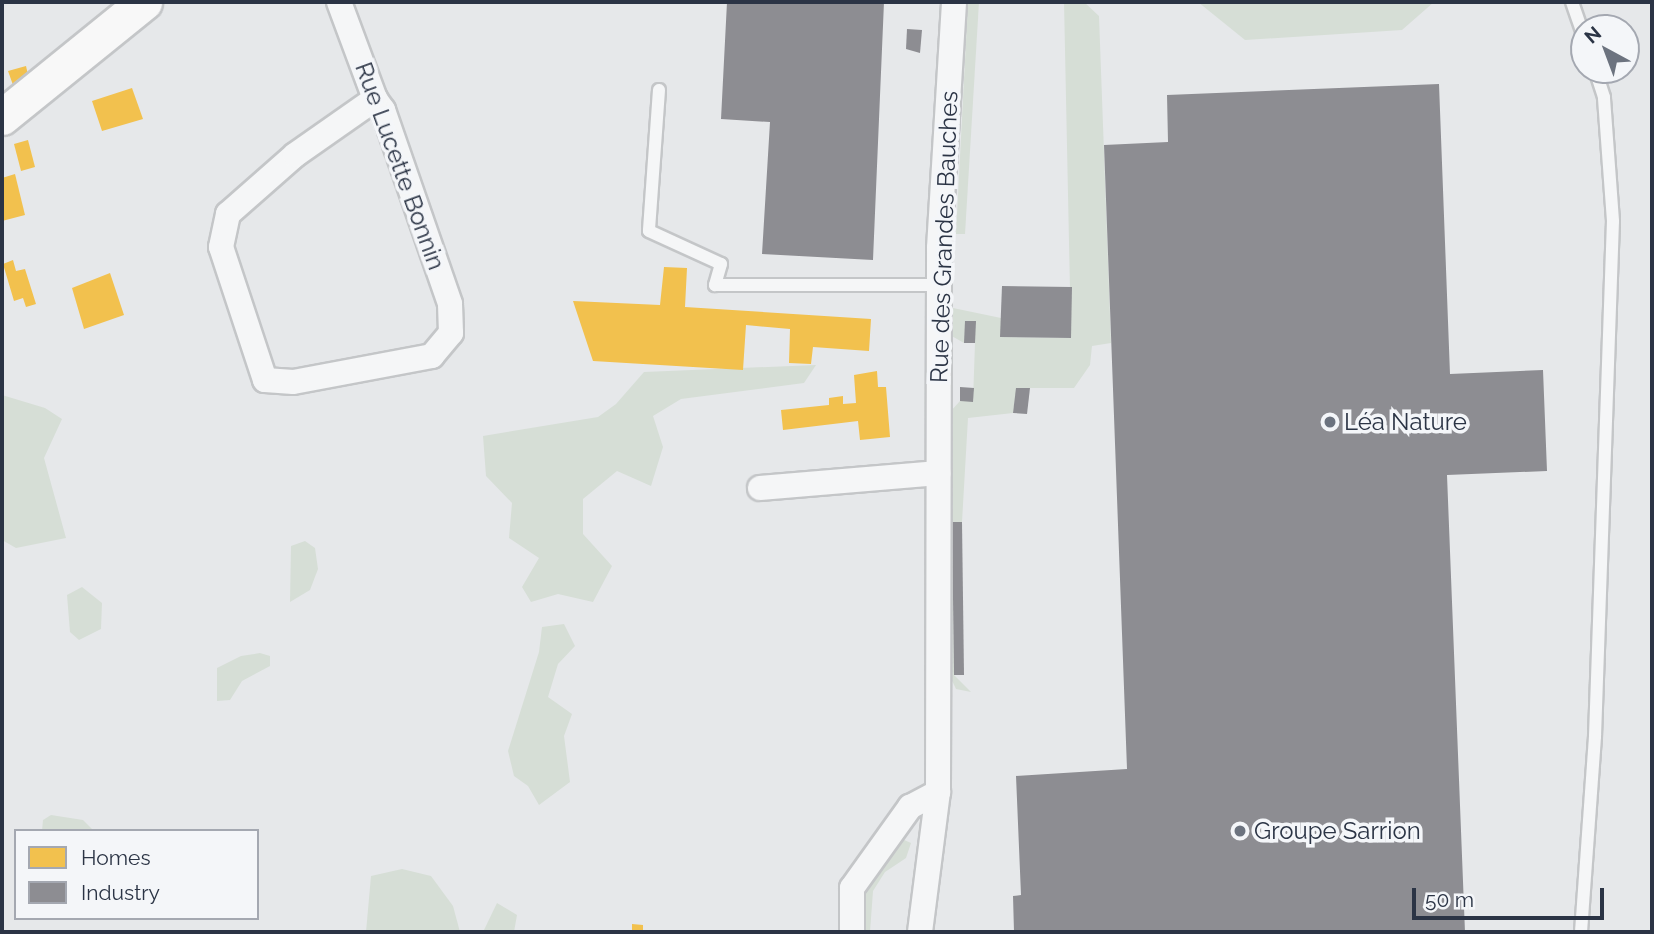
<!DOCTYPE html>
<html>
<head>
<meta charset="utf-8">
<style>
	body { margin:0 }
	#map { position:relative; width:1654px; height:934px; overflow:hidden; background:#e6e8ea; font-family:Raleway,sans-serif }
	div>[style] { position:absolute }
	[style*='--x'] { left:calc(var(--x)*1px); top:calc(var(--y)*1px); width:calc(var(--w)*1px); rotate:calc(var(--a)*1deg) }
	.green>* { inset:0; background:#d6ded6 }
	.homes>* { inset:0; background:#f2c14e }
	.industry>* { inset:0; background:#8d8d92 }
	.roads { filter:drop-shadow(2px 0 #c4c6c8) drop-shadow(-2px 0 #c4c6c8) drop-shadow(0 2px #c4c6c8) drop-shadow(0 -2px #c4c6c8) }
	.lane>* { height:12px; margin:-6px; padding:0 6px; transform-origin:6px; border-radius:6px; background:#f5f6f7 }
	.street>* { height:24px; margin:-12px; padding:0 12px; transform-origin:12px; border-radius:12px; background:#f5f6f7 }
	.secondary>* { height:35px; margin:-17.5px; padding:0 17.5px; transform-origin:17.5px; border-radius:17.5px; background:#f8f8f8 }
	.dots>* { width:19px; height:19px; translate:-50% -50%; box-sizing:border-box; border:4px solid #f4f6f9; border-radius:50% }
	span { translate:-50% -50%; white-space:nowrap; text-align:center; line-height:1.15; -webkit-text-stroke:7px #f4f6f9; paint-order:stroke }
	.street-label { font-size:24px; color:#2b3445 }
	.poi-label { font-size:24px; color:#2b3445 }
	.left { translate:0 -50%; text-align:left }
	.frame { position:absolute; inset:0; border:4px solid #2b3445; pointer-events:none }
	.legend { position:absolute; left:14px; top:829px; width:245px; height:91px; box-sizing:border-box; background:#f4f6f9; border:2px solid #a4a8b1; margin:0; padding:9px 12px; list-style:none; font-size:21px; color:#2b3445 }
	.legend li { display:flex; align-items:center; gap:14px; height:35px }
	.legend b { width:35px; border:2px solid #a4a8b1 }
	.north { position:absolute; left:1570px; top:14px; width:70px; height:70px; box-sizing:border-box; background:#f4f6f9; border:2px solid #a4a8b1; border-radius:50%; rotate:319deg; font-size:19px; font-weight:700; line-height:28px; text-align:center; color:#2b3445 }
	.north::after { content:''; display:block; margin:auto; width:24px; height:32px; background:#6c737f; clip-path:polygon(50% 0,100% 100%,50% 72%,0 100%) }
	.scale { position:absolute; left:1412px; top:888px; width:192px; height:32px; box-sizing:border-box; border:4px solid #2b3445; border-top:0; padding-left:9px; font-size:21px; line-height:24px; white-space:nowrap; color:#2b3445; -webkit-text-stroke:5px #f4f6f9; paint-order:stroke }
</style>
</head>
<body>
<div id="map">
	<div class="green">
		<i style="clip-path:polygon(968px 2px,979px 2px,965px 234px,956px 234px)"></i>
		<i style="clip-path:polygon(1064px 2px,1084px 2px,1099px 16px,1111px 343px,1092px 346px,1090px 365px,1074px 388px,1017px 388px,1013px 413px,968px 418px,962px 522px,952px 522px,954px 675px,971px 692px,956px 689px,946px 668px,950px 412px,960px 401px,973px 401px,975px 343px,964px 343px,950px 335px,947px 321px,953px 308px,1001px 318px,1001px 337px,1071px 338px)"></i>
		<i style="clip-path:polygon(1198px 2px,1434px 2px,1402px 30px,1245px 40px)"></i>
		<i style="clip-path:polygon(816px 365px,804px 383px,681px 399px,653px 416px,663px 447px,651px 486px,617px 471px,583px 499px,583px 534px,612px 566px,593px 602px,558px 594px,531px 602px,522px 587px,539px 558px,509px 538px,512px 503px,486px 476px,483px 436px,598px 417px,616px 404px,644px 372px)"></i>
		<i style="clip-path:polygon(2px 395px,45px 408px,62px 419px,44px 458px,66px 538px,16px 548px,2px 540px)"></i>
		<i style="clip-path:polygon(305px 541px,315px 548px,318px 569px,310px 590px,290px 602px,291px 546px)"></i>
		<i style="clip-path:polygon(82px 587px,102px 603px,101px 629px,79px 640px,70px 632px,67px 595px)"></i>
		<i style="clip-path:polygon(564px 624px,575px 646px,558px 664px,548px 697px,572px 714px,564px 736px,570px 782px,539px 805px,528px 786px,514px 776px,508px 751px,539px 652px,542px 627px)"></i>
		<i style="clip-path:polygon(260px 653px,270px 656px,270px 666px,242px 681px,230px 700px,217px 701px,217px 668px,241px 656px)"></i>
		<i style="clip-path:polygon(51px 815px,83px 820px,94px 831px,42px 831px,43px 820px)"></i>
		<i style="clip-path:polygon(902px 839px,911px 843px,906px 858px,885px 872px,873px 891px,870px 932px,860px 932px,861px 898px,869px 870px)"></i>
		<i style="clip-path:polygon(402px 869px,431px 876px,453px 906px,460px 932px,366px 932px,371px 876px)"></i>
		<i style="clip-path:polygon(497px 903px,517px 915px,514px 932px,483px 932px)"></i>
	</div>
	<div class="homes">
		<i style="clip-path:polygon(26px 66px,29px 79px,13px 85px,8px 71px)"></i>
		<i style="clip-path:polygon(132px 88px,143px 119px,102px 131px,92px 101px)"></i>
		<i style="clip-path:polygon(28px 140px,35px 167px,21px 171px,14px 144px)"></i>
		<i style="clip-path:polygon(15px 174px,25px 215px,2px 221px,2px 178px)"></i>
		<i style="clip-path:polygon(13px 260px,16px 271px,25px 269px,36px 304px,26px 307px,23px 298px,14px 301px,3px 264px)"></i>
		<i style="clip-path:polygon(664px 267px,687px 268px,685px 307px,871px 319px,869px 351px,813px 347px,811px 364px,789px 363px,790px 329px,746px 325px,743px 370px,593px 361px,573px 301px,660px 305px)"></i>
		<i style="clip-path:polygon(110px 273px,124px 315px,84px 329px,72px 288px)"></i>
		<i style="clip-path:polygon(877px 371px,878px 387px,886px 387px,890px 437px,860px 440px,858px 421px,783px 430px,781px 410px,829px 405px,829px 398px,843px 396px,843px 404px,856px 403px,854px 375px)"></i>
		<i style="clip-path:polygon(632px 924px,643px 925px,643px 932px,632px 932px)"></i>
	</div>
	<div class="industry">
		<i style="clip-path:polygon(727px 2px,884px 2px,873px 260px,762px 254px,770px 122px,721px 119px)"></i>
		<i style="clip-path:polygon(907px 29px,922px 30px,920px 53px,906px 49px)"></i>
		<i style="clip-path:polygon(1439px 84px,1450px 374px,1543px 370px,1547px 471px,1447px 475px,1465px 932px,1014px 932px,1013px 896px,1021px 895px,1016px 776px,1127px 769px,1104px 145px,1168px 142px,1167px 95px)"></i>
		<i style="clip-path:polygon(1002px 286px,1072px 287px,1071px 338px,1000px 337px)"></i>
		<i style="clip-path:polygon(965px 321px,976px 321px,975px 343px,964px 343px)"></i>
		<i style="clip-path:polygon(960px 387px,974px 388px,973px 402px,960px 401px)"></i>
		<i style="clip-path:polygon(1016px 388px,1030px 388px,1027px 414px,1013px 413px)"></i>
		<i style="clip-path:polygon(952px 522px,962px 522px,964px 675px,954px 675px)"></i>
	</div>
	<div class="roads">
		<div class="lane">
			<i style="--x:1572;--y:2;--w:37;--a:71"></i>
			<i style="--x:659;--y:90;--w:141;--a:94.1"></i>
			<i style="--x:649;--y:231;--w:79;--a:24.6"></i>
			<i style="--x:721;--y:264;--w:22;--a:106"></i>
			<i style="--x:715;--y:285;--w:224;--a:0"></i>
			<i style="--x:1581;--y:932;--w:196;--a:-85.9"></i>
			<i style="--x:1595;--y:736;--w:515;--a:-88"></i>
			<i style="--x:1613;--y:221;--w:124;--a:-94.2"></i>
			<i style="--x:1604;--y:97;--w:28;--a:-108"></i>
		</div>
		<div class="street">
			<i style="--x:339;--y:2;--w:103;--a:69.6"></i>
			<i style="--x:375;--y:99;--w:14;--a:54"></i>
			<i style="--x:383;--y:110;--w:205;--a:70.9"></i>
			<i style="--x:450;--y:304;--w:29;--a:88"></i>
			<i style="--x:451;--y:333;--w:30;--a:130"></i>
			<i style="--x:432;--y:356;--w:141;--a:169.4"></i>
			<i style="--x:293;--y:382;--w:28;--a:-176"></i>
			<i style="--x:265;--y:380;--w:140;--a:-108.3"></i>
			<i style="--x:221;--y:247;--w:34;--a:-78"></i>
			<i style="--x:228;--y:214;--w:89;--a:-41.4"></i>
			<i style="--x:295;--y:155;--w:98;--a:-35"></i>
			<i style="--x:760;--y:488;--w:179;--a:-4.8"></i>
			<i style="--x:852;--y:932;--w:44;--a:-90"></i>
			<i style="--x:852;--y:888;--w:100;--a:-54.4"></i>
			<i style="--x:910;--y:807;--w:32;--a:-28"></i>
			<i style="--x:920;--y:932;--w:141;--a:-82.7"></i>
			<i style="--x:938;--y:792;--w:544;--a:-89.89"></i>
			<i style="--x:939;--y:248;--w:246;--a:-86.5"></i>
		</div>
		<div class="secondary">
			<i style="--x:2;--y:117;--w:183;--a:-39"></i>
		</div>
	</div>
	<div class="dots">
		<i style="left:1330px;top:422px;background:#6c737f"></i>
		<i style="left:1240px;top:831px;background:#6c737f"></i>
	</div>
	<div class="street-label">
		<span style="left:400px;top:166px;rotate:70deg">Rue Lucette Bonnin</span>
		<span style="left:944px;top:237px;rotate:-88deg">Rue des Grandes Bauches</span>
	</div>
	<div class="poi-label">
		<span class="left" style="left:1344px;top:422px">Léa Nature</span>
		<span class="left" style="left:1254px;top:831px">Groupe Sarrion</span>
	</div>
	<div class="frame"></div>
	<ul class="legend">
	<li><b style="height:19px;background:#f2c14e"></b>Homes</li>
	<li><b style="height:19px;background:#8d8d92"></b>Industry</li>
	</ul>
	<div class="north">N</div>
	<div class="scale">50 m</div>
</div>
</body>
</html>
